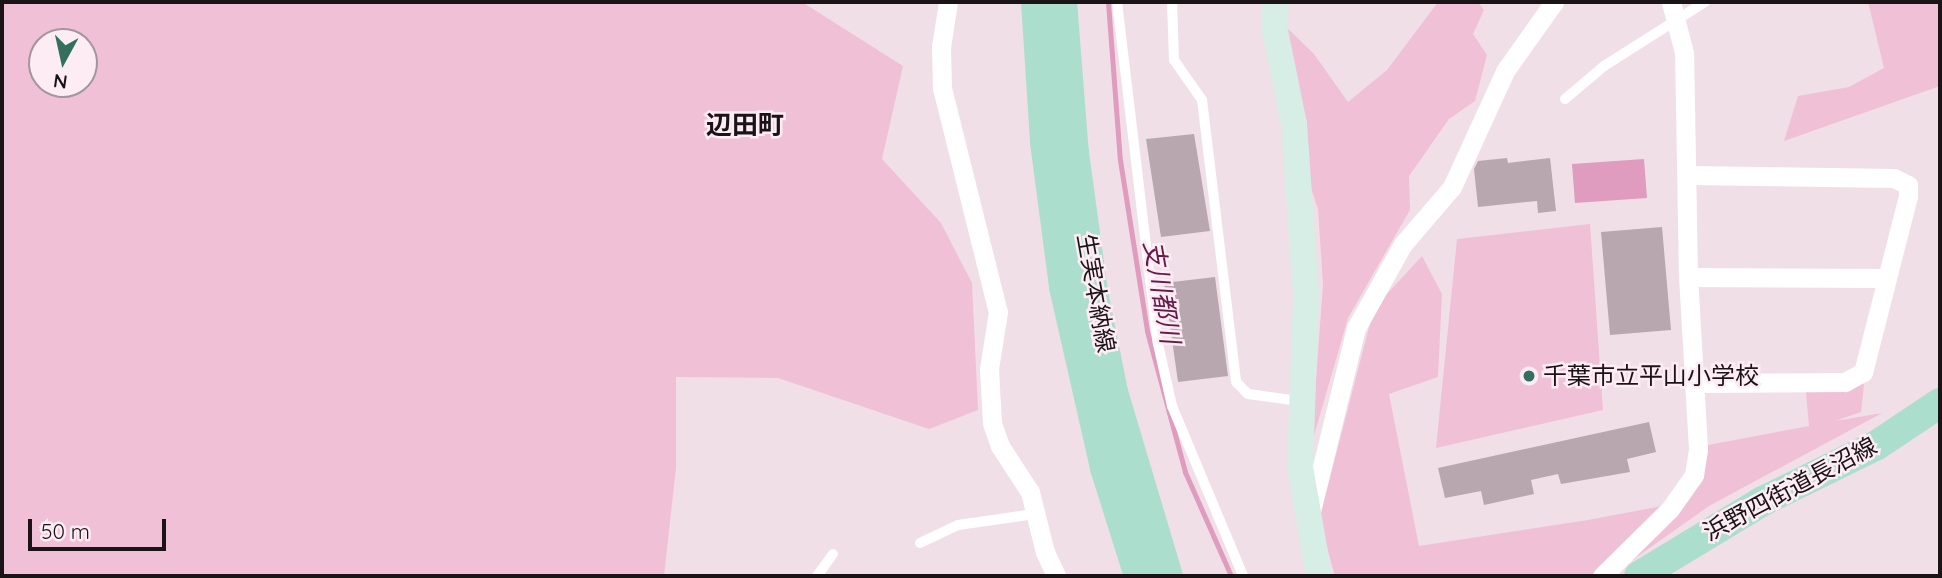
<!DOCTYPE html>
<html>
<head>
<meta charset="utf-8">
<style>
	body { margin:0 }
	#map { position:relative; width:1942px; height:578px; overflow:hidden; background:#f1dfe7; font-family:Quicksand,"Noto Sans JP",sans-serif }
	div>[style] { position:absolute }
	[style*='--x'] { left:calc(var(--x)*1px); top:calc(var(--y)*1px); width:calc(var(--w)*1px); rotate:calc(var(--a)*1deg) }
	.green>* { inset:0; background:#f0c0d7 }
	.water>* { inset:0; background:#e09cbe }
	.stream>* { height:5px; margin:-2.5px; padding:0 2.5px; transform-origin:2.5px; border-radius:2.5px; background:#e09cbe }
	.building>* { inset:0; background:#b8a7ae }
	.lane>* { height:10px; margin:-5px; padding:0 5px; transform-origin:5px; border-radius:5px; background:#fff }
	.street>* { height:19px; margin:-9.5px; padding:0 9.5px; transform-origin:9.5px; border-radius:9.5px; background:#fff }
	.secondary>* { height:26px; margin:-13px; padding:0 13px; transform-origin:13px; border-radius:13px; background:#d6eee6 }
	.primary>* { height:30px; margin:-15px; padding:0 15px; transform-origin:15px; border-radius:15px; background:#acdecd }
	.dots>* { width:19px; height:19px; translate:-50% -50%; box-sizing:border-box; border:4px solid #feecf4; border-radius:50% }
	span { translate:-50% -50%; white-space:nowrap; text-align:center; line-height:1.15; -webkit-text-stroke:5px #feecf4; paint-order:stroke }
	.street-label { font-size:24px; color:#1a1417 }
	.poi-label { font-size:24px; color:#1a1417 }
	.left { translate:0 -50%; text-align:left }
	.neighbourhood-label { font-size:26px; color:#1a1417; font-weight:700 }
	.water-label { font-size:26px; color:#671a48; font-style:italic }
	.frame { position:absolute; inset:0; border:4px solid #1a1417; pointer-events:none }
	.north { position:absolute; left:28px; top:28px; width:70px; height:70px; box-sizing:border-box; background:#feecf4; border:2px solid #a3969c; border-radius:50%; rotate:188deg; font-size:19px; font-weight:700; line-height:28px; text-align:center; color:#1a1417 }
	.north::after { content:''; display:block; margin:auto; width:24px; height:32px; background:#32705d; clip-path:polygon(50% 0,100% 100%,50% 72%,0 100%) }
	.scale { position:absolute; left:28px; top:519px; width:138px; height:32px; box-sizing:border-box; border:4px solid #1a1417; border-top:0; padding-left:9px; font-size:21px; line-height:24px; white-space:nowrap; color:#1a1417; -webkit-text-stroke:5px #feecf4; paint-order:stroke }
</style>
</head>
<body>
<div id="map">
	<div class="green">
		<i style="clip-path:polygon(evenodd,2px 2px,802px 2px,903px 66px,882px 159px,941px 223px,972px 283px,978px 410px,929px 429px,778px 378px,676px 377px,676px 468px,664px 576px,2px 576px,2px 2px,84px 42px,84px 84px,42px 84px,42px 42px,84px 42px)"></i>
		<i style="clip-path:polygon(1438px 2px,1478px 2px,1484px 10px,1473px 34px,1487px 55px,1475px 101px,1449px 119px,1409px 176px,1410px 210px,1348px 318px,1311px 446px,1323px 285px,1318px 209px,1288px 120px,1283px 24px,1314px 54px,1348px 102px,1387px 70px)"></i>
		<i style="clip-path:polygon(1868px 2px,1940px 2px,1940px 86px,1784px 141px,1798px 96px,1849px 87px,1884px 68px)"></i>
		<i style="clip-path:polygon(1590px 224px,1603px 410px,1436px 448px,1457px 239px)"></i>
		<i style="clip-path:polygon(1422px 256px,1442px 294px,1438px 377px,1389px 394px,1419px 546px,1588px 520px,1657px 507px,1686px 496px,1703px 474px,1708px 445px,1809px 426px,1805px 382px,1864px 384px,1861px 412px,1835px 421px,1882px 413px,1709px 506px,1610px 576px,1335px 576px,1319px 520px,1374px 308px)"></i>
	</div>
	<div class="water">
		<i style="clip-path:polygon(1644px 159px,1647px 198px,1575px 203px,1572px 164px)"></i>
	</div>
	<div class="stream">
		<i style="--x:1108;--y:2;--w:158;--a:85.7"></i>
		<i style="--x:1120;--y:160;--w:173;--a:81"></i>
		<i style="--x:1147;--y:331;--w:146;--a:74.9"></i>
		<i style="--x:1185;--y:472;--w:114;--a:66.1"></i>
	</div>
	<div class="building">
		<i style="clip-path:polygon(1194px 134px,1210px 231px,1161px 237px,1146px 139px)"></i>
		<i style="clip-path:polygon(1507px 158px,1508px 163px,1550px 158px,1556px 211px,1538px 213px,1537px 201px,1478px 207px,1474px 169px,1478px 161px)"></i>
		<i style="clip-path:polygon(1662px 227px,1671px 330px,1610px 335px,1601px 232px)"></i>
		<i style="clip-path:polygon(1215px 277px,1228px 376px,1178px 382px,1164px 283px)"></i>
		<i style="clip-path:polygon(1649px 422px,1656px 452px,1627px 459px,1630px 472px,1561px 484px,1558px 474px,1531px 480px,1534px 494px,1484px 505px,1481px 491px,1445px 498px,1438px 468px)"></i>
	</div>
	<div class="lane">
		<i style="--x:1117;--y:2;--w:344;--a:83.2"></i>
		<i style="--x:1158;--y:344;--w:64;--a:77.3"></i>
		<i style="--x:1172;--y:406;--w:184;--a:67.3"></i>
		<i style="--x:1172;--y:2;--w:58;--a:88"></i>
		<i style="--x:1174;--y:60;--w:49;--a:55"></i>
		<i style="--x:1202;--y:100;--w:284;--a:83.1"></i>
		<i style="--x:1236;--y:382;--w:17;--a:45"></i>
		<i style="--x:1248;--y:394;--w:51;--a:7.8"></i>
		<i style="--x:1565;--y:99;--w:51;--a:-40.2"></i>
		<i style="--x:1604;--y:66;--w:120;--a:-32.4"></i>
		<i style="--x:920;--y:543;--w:42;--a:-25.3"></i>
		<i style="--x:958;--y:525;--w:77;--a:-8.2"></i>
		<i style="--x:817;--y:576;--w:27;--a:-54"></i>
	</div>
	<div class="street">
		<i style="--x:948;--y:2;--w:46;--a:98.8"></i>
		<i style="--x:941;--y:47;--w:41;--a:88.6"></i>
		<i style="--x:942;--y:88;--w:231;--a:76"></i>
		<i style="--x:998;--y:312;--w:58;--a:99"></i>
		<i style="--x:989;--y:369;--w:54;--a:86.8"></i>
		<i style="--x:992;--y:423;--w:24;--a:71"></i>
		<i style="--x:1000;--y:446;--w:55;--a:56.9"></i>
		<i style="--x:1030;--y:492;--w:62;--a:76"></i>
		<i style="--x:1045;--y:552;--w:26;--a:65"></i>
		<i style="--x:1687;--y:175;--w:207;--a:0.8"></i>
		<i style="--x:1894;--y:178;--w:16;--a:27"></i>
		<i style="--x:1908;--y:185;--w:11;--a:90"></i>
		<i style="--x:1908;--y:196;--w:182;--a:104.3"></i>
		<i style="--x:1863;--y:372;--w:21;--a:151"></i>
		<i style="--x:1845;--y:382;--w:153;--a:179.6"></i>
		<i style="--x:1688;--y:277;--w:199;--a:0.3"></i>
		<i style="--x:1311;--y:511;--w:188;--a:-76.2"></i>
		<i style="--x:1356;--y:328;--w:96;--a:-60.8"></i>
		<i style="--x:1403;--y:244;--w:75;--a:-49.3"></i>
		<i style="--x:1452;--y:187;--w:128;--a:-65.4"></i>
		<i style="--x:1505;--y:71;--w:85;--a:-54.6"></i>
		<i style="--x:1602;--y:576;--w:95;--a:-44.6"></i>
		<i style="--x:1670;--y:509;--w:42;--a:-54.8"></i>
		<i style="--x:1694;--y:475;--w:26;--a:-81"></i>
		<i style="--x:1698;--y:449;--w:172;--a:-93.3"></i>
		<i style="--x:1688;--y:277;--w:224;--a:-91"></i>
		<i style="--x:1684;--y:53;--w:53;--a:-104.3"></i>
	</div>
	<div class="secondary">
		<i style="--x:1276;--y:2;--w:24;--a:95"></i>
		<i style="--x:1274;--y:26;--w:100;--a:78.5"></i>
		<i style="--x:1294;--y:124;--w:172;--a:86"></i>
		<i style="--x:1306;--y:296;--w:171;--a:92"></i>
		<i style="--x:1300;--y:467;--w:111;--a:80.1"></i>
	</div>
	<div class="primary">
		<i style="--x:1036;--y:2;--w:140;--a:86.3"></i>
		<i style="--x:1045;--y:142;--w:146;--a:82.5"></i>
		<i style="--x:1064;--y:287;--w:186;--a:77.2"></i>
		<i style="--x:1105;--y:468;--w:113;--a:72.5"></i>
		<i style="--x:1062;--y:2;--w:151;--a:85.5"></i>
		<i style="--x:1074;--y:153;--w:140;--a:82.2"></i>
		<i style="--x:1093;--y:292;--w:102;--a:78.7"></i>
		<i style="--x:1113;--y:392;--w:192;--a:73.4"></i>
		<i style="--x:1639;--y:576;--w:145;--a:-31.2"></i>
		<i style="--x:1763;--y:501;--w:127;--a:-26.2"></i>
		<i style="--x:1877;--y:445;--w:76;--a:-33.7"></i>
	</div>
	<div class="dots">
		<i style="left:1529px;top:376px;background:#32705d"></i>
	</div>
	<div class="street-label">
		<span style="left:1096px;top:293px;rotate:80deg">生実本納線</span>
		<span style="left:1790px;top:489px;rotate:-28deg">浜野四街道長沼線</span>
	</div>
	<div class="poi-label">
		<span class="left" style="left:1543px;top:376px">千葉市立平山小学校</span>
	</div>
	<div class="neighbourhood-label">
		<span style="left:745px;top:125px">辺田町</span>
	</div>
	<div class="water-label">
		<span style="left:1162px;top:292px;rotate:80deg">支川都川</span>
	</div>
	<div class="frame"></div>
	<div class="north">N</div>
	<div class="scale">50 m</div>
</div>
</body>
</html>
